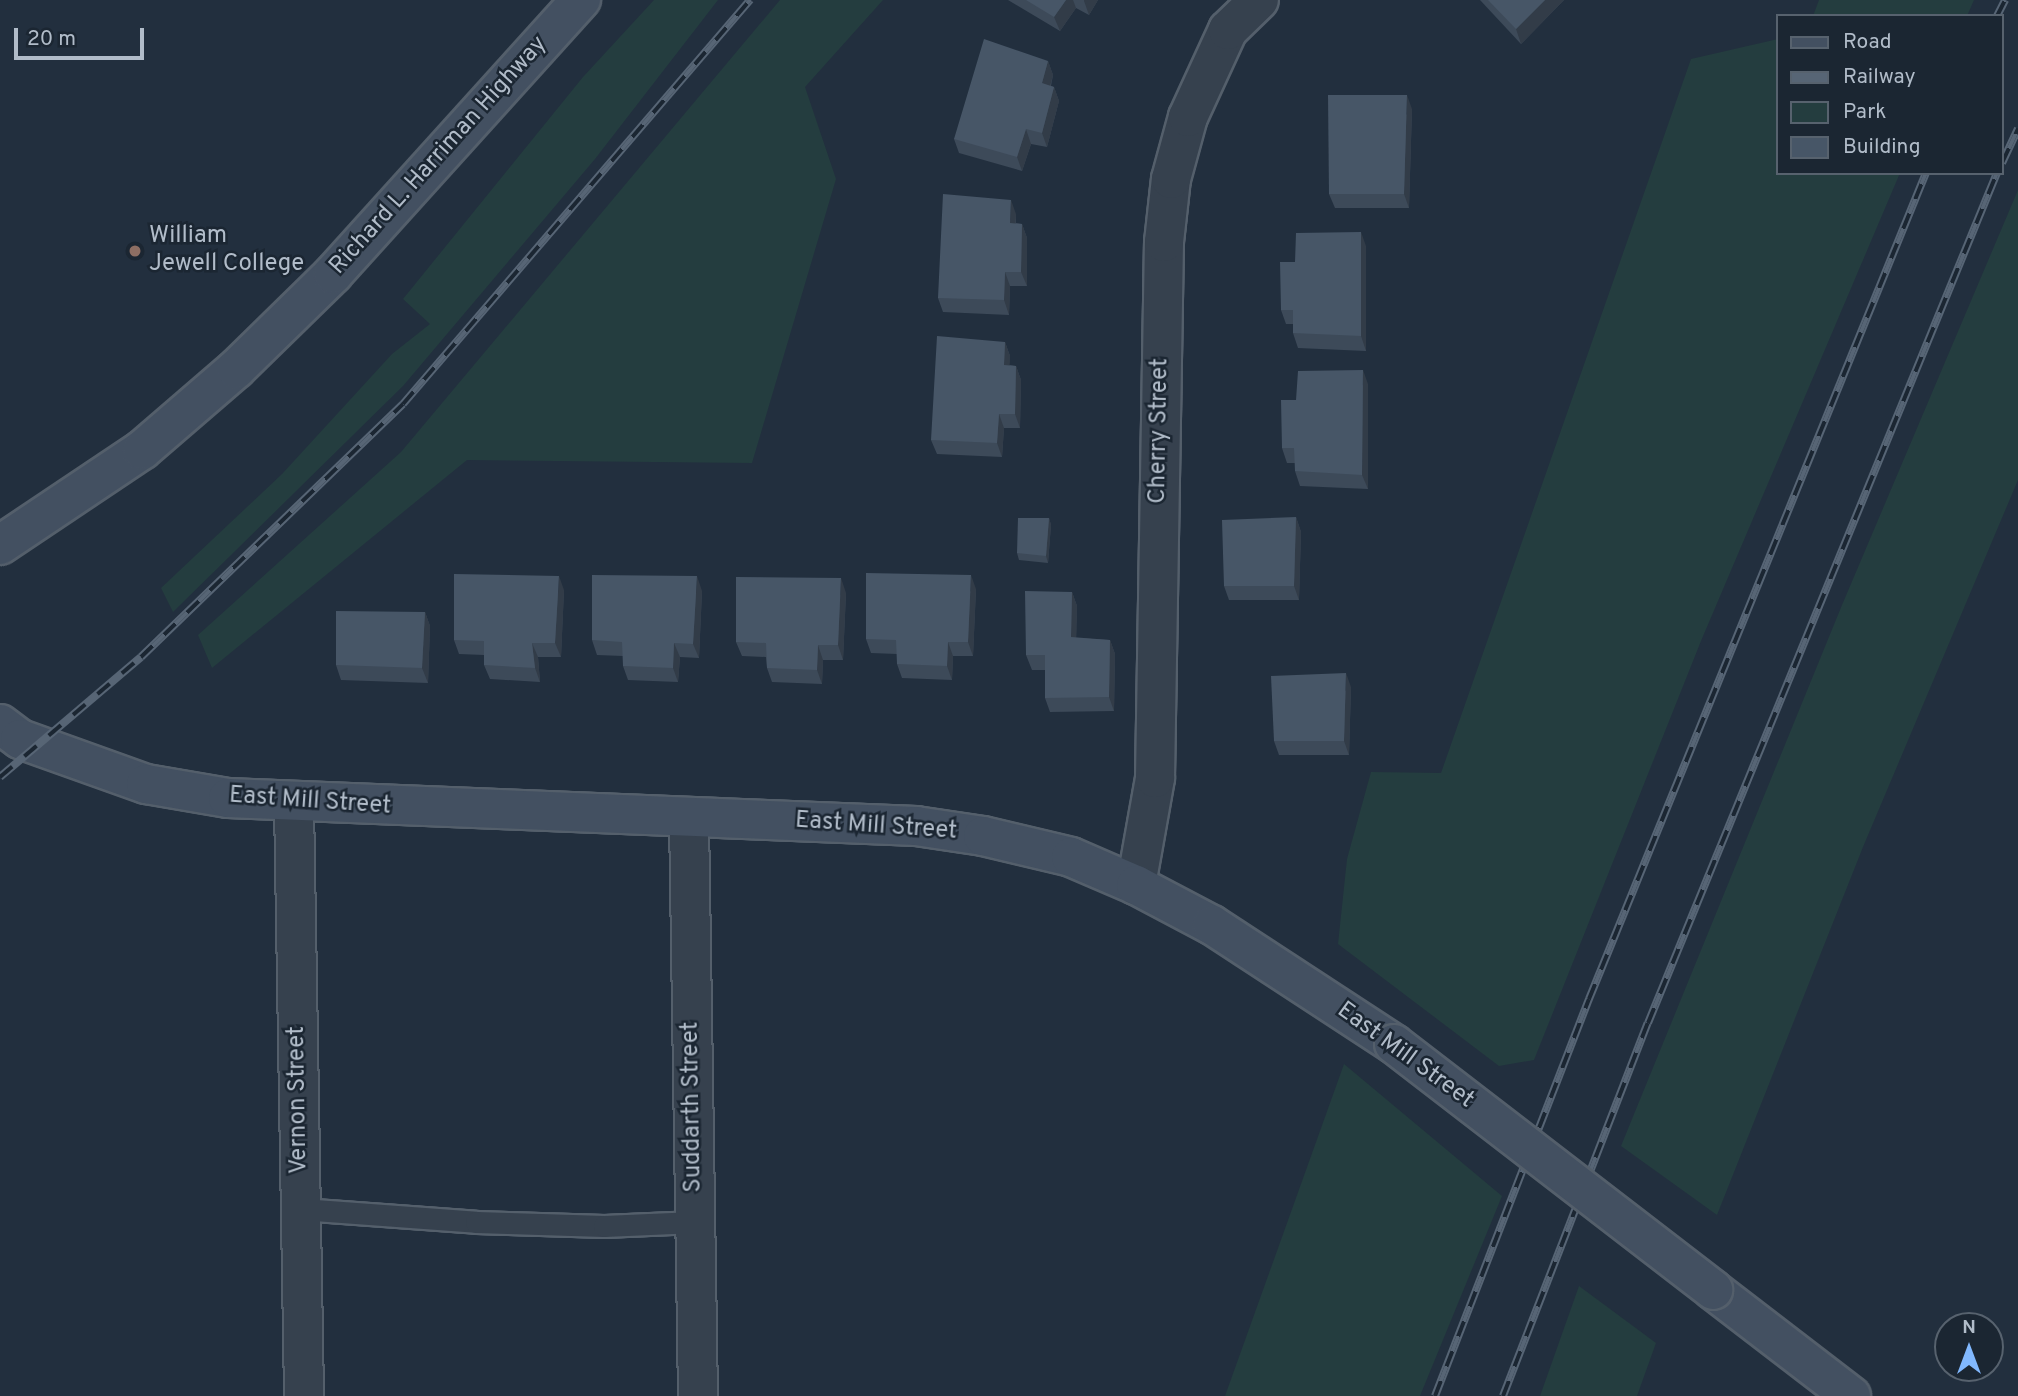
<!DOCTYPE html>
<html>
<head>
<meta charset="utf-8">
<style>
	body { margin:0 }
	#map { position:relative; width:2018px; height:1396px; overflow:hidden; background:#222f3e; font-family:Overpass,sans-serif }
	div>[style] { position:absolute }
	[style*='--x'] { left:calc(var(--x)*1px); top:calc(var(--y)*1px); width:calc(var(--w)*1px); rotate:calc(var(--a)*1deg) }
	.green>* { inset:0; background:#243d3f }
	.roads { filter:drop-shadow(2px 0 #545f6b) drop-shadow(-2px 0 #545f6b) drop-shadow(0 2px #545f6b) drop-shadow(0 -2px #545f6b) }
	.lane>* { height:21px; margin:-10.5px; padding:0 10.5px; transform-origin:10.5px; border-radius:10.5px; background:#36414e }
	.street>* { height:38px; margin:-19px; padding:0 19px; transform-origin:19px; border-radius:19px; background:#36414e }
	.secondary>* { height:38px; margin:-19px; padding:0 19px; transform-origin:19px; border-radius:19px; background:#435061 }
	.rail>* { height:8px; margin-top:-4px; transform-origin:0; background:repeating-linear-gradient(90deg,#1b2632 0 16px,#576575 0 32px); box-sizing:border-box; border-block:2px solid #576575 }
	.bridges { filter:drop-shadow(2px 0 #545f6b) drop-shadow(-2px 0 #545f6b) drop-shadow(0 2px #545f6b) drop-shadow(0 -2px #545f6b) }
	.secondary-bridge>* { height:38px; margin:-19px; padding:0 19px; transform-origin:19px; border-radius:19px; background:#435061 }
	.wall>* { inset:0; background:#3d4a59 }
	.shaded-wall>* { inset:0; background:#323c48 }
	.building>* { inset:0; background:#475667 }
	.dots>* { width:19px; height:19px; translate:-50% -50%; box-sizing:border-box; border:4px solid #1b2632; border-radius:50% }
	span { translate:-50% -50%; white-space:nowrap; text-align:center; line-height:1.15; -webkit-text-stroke:5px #1b2632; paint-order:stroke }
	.street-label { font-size:24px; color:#b1bcc9 }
	.poi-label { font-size:24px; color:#b1bcc9 }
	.left { translate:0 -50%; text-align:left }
	.legend { position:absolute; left:1776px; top:14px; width:228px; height:161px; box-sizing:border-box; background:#1b2632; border:2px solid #57626e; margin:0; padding:9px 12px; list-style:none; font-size:21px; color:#b1bcc9 }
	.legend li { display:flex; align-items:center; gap:14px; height:35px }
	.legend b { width:35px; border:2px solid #57626e }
	.north { position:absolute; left:1934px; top:1312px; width:70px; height:70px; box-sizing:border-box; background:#1b2632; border:2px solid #57626e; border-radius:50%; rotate:0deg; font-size:19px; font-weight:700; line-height:28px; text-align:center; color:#b1bcc9 }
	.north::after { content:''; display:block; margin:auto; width:24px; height:32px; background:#81b8fe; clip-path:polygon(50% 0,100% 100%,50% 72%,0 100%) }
	.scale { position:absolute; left:14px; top:28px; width:130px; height:32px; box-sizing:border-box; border:4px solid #b1bcc9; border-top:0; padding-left:9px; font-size:21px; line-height:24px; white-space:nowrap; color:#b1bcc9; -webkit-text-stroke:5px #1b2632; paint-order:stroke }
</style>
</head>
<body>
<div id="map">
	<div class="green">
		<i style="clip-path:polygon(654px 0,718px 0,595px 159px,403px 386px,173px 612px,161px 588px,282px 474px,392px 354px,430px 324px,403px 299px,583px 77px)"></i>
		<i style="clip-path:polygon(780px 0,883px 0,805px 87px,836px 179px,752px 463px,467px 460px,212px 668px,198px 635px,401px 452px)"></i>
		<i style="clip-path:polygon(1819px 0,1974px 0,1967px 16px,1813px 16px)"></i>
		<i style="clip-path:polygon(1778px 39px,1778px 173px,1900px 173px,1701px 641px,1534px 1060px,1499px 1066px,1338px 944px,1347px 859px,1371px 772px,1441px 773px,1691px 59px)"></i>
		<i style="clip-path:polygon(2018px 190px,2018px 480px,1863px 847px,1717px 1215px,1621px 1146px,1842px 605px)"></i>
		<i style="clip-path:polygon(1344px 1064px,1502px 1196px,1420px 1396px,1225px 1396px)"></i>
		<i style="clip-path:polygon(1579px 1286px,1656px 1343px,1637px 1396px,1540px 1396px)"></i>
	</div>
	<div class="roads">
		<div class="lane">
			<i style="--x:301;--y:1209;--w:175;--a:4.2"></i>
			<i style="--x:476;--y:1222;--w:128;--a:1.8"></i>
			<i style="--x:604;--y:1226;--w:91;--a:-2.5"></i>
		</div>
		<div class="street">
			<i style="--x:294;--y:804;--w:592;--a:89.03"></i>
			<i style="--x:689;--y:818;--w:578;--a:89.11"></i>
			<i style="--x:1136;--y:885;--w:109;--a:-79.9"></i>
			<i style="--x:1155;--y:778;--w:536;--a:-89.04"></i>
			<i style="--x:1164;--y:242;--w:63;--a:-83.7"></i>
			<i style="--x:1171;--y:179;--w:64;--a:-74.7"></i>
			<i style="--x:1188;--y:117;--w:96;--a:-65.3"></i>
			<i style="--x:1228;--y:30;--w:43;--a:-44.1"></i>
		</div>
		<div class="secondary">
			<i style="--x:0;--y:545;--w:171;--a:-33.8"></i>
			<i style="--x:142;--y:450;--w:124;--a:-40.8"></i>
			<i style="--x:236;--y:369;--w:136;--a:-44.4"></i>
			<i style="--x:333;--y:274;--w:370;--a:-47.9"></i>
			<i style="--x:0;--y:724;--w:25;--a:37"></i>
			<i style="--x:20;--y:739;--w:134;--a:19.7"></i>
			<i style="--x:146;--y:784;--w:83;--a:9.7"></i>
			<i style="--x:228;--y:798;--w:689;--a:2.33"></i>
			<i style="--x:916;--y:826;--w:68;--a:8.5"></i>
			<i style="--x:983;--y:836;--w:90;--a:13.4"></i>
			<i style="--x:1071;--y:857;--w:71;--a:23.3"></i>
			<i style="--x:1136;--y:885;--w:86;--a:27.8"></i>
			<i style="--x:1212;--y:925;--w:217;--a:33.2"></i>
			<i style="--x:1713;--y:1290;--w:174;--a:37.5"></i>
		</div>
	</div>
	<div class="rail">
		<i style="--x:1997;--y:16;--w:18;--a:-63"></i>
		<i style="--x:2002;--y:163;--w:38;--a:-65"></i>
		<i style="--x:0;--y:777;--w:185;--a:-40.4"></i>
		<i style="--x:141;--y:657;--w:364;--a:-44"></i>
		<i style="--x:403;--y:404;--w:533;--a:-49.34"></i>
		<i style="--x:1435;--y:1396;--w:426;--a:-68.8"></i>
		<i style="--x:1589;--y:999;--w:892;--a:-67.81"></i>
		<i style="--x:1503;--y:1396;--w:400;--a:-68.8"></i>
		<i style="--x:1648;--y:1023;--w:919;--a:-67.68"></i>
	</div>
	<div class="bridges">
		<div class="secondary-bridge">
			<i style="--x:1394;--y:1044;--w:403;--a:37.6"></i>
		</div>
	</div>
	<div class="wall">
		<i style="clip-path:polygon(1008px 0,1098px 0,1089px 15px,1076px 8px,1060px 31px)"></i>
		<i style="clip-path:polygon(1480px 0,1564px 0,1521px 44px)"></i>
		<i style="clip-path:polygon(1048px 61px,1053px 75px,1051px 86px,1054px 87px,1059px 101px,1047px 147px,1031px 144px,1022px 171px,959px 153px,954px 139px)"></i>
		<i style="clip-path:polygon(1412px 109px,1409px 208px,1335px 208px,1329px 194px)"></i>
		<i style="clip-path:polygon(1016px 214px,1016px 223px,1022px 224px,1027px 238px,1027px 286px,1010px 286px,1009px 315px,943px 312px,938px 298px)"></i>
		<i style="clip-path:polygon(1366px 246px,1366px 351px,1298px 348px,1293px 333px,1293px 324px,1286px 324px,1281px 310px,1295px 262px)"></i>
		<i style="clip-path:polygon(1005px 342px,1010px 356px,1009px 365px,1016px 366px,1021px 380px,1020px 428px,1004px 428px,1002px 457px,937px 454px,931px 440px)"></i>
		<i style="clip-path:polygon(1368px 384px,1368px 489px,1300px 486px,1295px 471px,1295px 463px,1287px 463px,1282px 448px,1296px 400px)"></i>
		<i style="clip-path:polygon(1296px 517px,1301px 532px,1299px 600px,1229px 600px,1224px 586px)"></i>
		<i style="clip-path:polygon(1049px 518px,1051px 525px,1048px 563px,1019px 560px,1017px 553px)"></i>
		<i style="clip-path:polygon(976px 589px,973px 656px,953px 656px,952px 680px,902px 678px,897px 664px,897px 654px,871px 653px,866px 639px)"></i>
		<i style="clip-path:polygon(564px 590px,561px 657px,538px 657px,540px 682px,490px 679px,484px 665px,484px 655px,459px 654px,454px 640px)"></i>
		<i style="clip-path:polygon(702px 591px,699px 658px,680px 657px,678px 682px,628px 680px,623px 666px,623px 656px,597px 655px,592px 640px)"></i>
		<i style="clip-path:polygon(1072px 592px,1077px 606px,1076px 638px,1110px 640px,1115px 654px,1114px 711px,1050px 712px,1045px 698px,1045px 670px,1032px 670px,1026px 655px)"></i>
		<i style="clip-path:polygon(846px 593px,843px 660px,823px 660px,822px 684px,772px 682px,767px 668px,766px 657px,742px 656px,736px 642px)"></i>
		<i style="clip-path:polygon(425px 612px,430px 626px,428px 683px,341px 680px,336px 665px)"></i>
		<i style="clip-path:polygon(1351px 687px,1349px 755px,1279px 755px,1274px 741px)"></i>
	</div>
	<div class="shaded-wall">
		<i style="clip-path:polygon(1066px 0,1073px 0,1076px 8px,1060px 31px,1054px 17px)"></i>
		<i style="clip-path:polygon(1084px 0,1098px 0,1089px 15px,1084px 1px)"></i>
		<i style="clip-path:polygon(1545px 0,1564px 0,1521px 44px,1516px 29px)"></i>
		<i style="clip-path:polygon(1048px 61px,1053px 75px,1047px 98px,1042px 83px)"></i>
		<i style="clip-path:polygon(1054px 87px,1059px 101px,1047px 147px,1042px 133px)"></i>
		<i style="clip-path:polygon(1407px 95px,1412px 109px,1409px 208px,1404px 194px)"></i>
		<i style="clip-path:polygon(1026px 129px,1031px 144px,1022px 171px,1017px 157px)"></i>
		<i style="clip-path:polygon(1011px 200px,1016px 214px,1015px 237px,1010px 223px)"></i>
		<i style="clip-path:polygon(1022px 224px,1027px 238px,1027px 286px,1021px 272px)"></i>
		<i style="clip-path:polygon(1361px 232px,1366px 246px,1366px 351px,1361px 336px)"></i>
		<i style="clip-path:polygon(1005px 272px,1010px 286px,1009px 315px,1004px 300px)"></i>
		<i style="clip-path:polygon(1005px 342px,1010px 356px,1009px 379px,1004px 365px)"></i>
		<i style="clip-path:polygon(1016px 366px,1021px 380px,1020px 428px,1015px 414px)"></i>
		<i style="clip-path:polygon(1363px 370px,1368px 384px,1368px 489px,1362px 475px)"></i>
		<i style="clip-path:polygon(999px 414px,1004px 428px,1002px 457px,997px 443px)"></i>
		<i style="clip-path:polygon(1296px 517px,1301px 532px,1299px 600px,1294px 586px)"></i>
		<i style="clip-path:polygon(1049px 518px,1051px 525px,1048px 563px,1046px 556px)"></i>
		<i style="clip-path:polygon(971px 575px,976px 589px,973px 656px,968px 642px)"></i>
		<i style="clip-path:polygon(559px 576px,564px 590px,561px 657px,555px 643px)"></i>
		<i style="clip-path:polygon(697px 576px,702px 591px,699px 658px,693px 644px)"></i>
		<i style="clip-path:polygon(841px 578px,846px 593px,843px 660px,838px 645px)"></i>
		<i style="clip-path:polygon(1072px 592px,1077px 606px,1076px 652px,1071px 637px)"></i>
		<i style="clip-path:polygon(425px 612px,430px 626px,428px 683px,422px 668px)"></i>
		<i style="clip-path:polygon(1110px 640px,1115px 654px,1114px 711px,1109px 697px)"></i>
		<i style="clip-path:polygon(948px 642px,953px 656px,952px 680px,947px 666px)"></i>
		<i style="clip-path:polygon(532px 643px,538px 657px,540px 682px,535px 668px)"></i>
		<i style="clip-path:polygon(674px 643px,680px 657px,678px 682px,673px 668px)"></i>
		<i style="clip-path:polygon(818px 645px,823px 660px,822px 684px,817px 670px)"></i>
		<i style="clip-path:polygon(1346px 673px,1351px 687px,1349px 755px,1344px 741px)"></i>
	</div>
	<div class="building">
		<i style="clip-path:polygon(1026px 0,1066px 0,1054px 17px)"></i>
		<i style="clip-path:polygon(1488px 0,1545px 0,1516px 29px)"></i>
		<i style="clip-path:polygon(984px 39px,1048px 61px,1042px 83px,1054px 87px,1042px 133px,1026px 129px,1017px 157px,954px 139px)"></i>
		<i style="clip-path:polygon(1328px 95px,1407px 95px,1404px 194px,1329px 194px)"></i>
		<i style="clip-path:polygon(943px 194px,1011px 200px,1010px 223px,1022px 224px,1021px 272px,1005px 272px,1004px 300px,938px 298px)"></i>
		<i style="clip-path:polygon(1361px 232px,1361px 336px,1293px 333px,1293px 310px,1281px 310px,1280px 262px,1295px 262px,1296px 233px)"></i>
		<i style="clip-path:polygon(937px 336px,1005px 342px,1004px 365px,1016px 366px,1015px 414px,999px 414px,997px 443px,931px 440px)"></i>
		<i style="clip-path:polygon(1363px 370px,1362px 475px,1295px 471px,1294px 448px,1282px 448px,1281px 400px,1296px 400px,1298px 371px)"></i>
		<i style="clip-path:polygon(1296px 517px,1294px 586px,1224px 586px,1222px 520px)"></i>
		<i style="clip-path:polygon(1018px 518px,1049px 518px,1046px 556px,1017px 553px)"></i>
		<i style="clip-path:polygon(866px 573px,971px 575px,968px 642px,948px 642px,947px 666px,897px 664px,896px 640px,866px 639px)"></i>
		<i style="clip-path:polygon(454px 574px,559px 576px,555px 643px,532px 643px,535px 668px,484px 665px,484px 641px,454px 640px)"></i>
		<i style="clip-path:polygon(592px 575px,697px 576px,693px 644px,674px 643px,673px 668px,623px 666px,622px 642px,592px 640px)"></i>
		<i style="clip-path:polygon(736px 577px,841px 578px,838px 645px,818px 645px,817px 670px,767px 668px,766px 643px,736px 642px)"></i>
		<i style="clip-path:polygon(1025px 591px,1072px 592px,1071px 637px,1110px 640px,1109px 697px,1045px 698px,1045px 655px,1026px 655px)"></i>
		<i style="clip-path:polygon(336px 611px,425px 612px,422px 668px,336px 665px)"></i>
		<i style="clip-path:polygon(1346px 673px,1344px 741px,1274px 741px,1271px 676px)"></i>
	</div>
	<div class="dots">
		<i style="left:135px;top:251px;background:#8d6e63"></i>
	</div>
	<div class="street-label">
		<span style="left:439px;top:156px;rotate:-48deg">Richard L. Harriman Highway</span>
		<span style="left:1160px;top:431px;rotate:-89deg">Cherry Street</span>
		<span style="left:310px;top:802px;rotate:4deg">East Mill Street</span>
		<span style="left:876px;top:827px;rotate:4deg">East Mill Street</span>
		<span style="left:1405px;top:1056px;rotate:36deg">East Mill Street</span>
		<span style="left:299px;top:1100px;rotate:-91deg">Vernon Street</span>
		<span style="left:693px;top:1107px;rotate:-91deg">Suddarth Street</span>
	</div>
	<div class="poi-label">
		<span class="left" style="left:149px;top:251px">William<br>Jewell College</span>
	</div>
	<ul class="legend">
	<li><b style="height:9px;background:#435061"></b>Road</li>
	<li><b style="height:9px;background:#576575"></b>Railway</li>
	<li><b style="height:19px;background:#243d3f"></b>Park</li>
	<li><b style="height:19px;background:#475667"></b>Building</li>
	</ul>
	<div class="north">N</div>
	<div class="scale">20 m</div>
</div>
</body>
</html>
